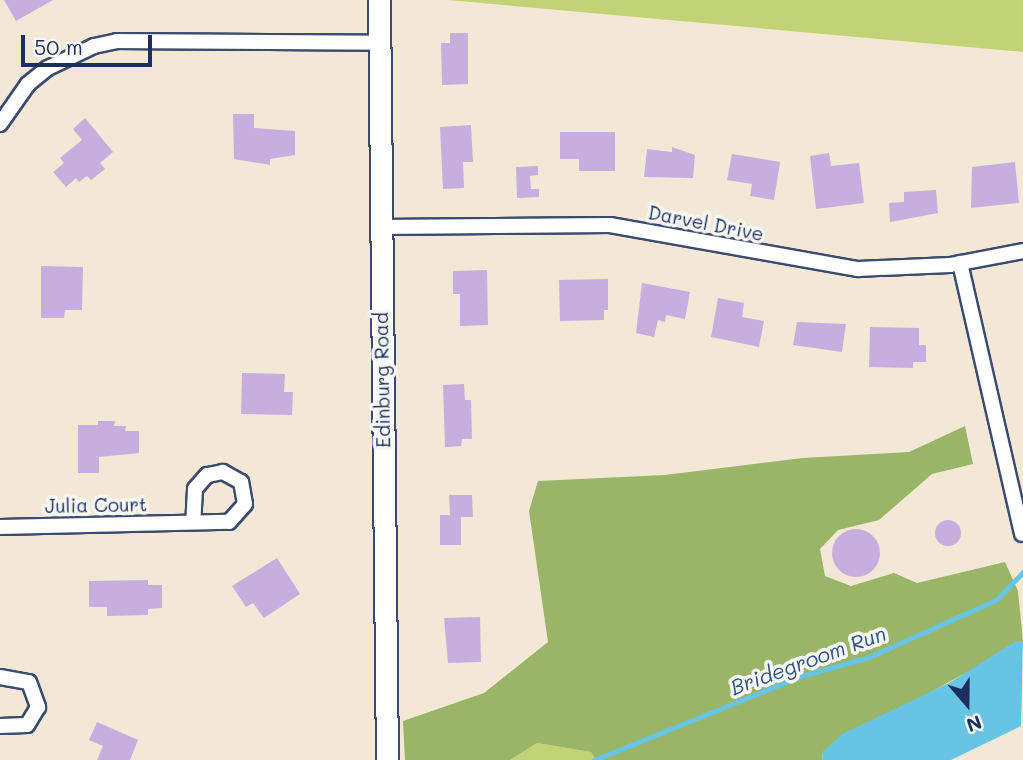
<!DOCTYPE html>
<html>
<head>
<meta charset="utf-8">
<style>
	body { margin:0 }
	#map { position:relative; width:1023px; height:760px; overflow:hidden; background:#f3e7d5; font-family:Mali,sans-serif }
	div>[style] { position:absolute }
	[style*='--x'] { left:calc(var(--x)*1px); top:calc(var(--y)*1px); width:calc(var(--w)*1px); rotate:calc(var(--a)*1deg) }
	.green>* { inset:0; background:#c2d376 }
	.forest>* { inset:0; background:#99b567 }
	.water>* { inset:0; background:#67c4e5 }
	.stream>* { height:5px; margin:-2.5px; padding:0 2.5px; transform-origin:2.5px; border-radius:2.5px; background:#67c4e5 }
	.building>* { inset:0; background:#c8aedf }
	.round { border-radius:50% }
	.roads { filter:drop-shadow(2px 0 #3b4b70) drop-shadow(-2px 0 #3b4b70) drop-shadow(0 2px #3b4b70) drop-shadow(0 -2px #3b4b70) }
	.minor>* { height:14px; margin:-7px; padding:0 7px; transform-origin:7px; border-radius:7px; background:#fff }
	.secondary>* { height:21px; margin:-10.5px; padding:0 10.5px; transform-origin:10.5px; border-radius:10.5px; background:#fff }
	span { translate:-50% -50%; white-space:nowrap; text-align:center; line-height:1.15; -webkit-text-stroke:7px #f6f6f2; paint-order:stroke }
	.street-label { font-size:19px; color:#1b2f5e }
	.water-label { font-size:21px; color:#2e5480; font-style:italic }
	.north { position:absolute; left:932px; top:669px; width:70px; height:70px; -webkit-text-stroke:5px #f6f6f2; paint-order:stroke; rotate:160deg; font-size:19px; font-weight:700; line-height:28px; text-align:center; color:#1b2f5e }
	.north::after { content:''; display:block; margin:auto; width:24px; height:32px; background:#1b2f5e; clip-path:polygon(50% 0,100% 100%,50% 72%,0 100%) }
	.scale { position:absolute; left:21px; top:35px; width:131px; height:32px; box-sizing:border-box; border:4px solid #1b2f5e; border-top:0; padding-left:9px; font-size:21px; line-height:24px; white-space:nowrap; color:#1b2f5e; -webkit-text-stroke:5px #f6f6f2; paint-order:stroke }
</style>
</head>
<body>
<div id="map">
	<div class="green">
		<i style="clip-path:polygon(448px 0,1023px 0,1023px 52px)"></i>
		<i style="clip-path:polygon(537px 743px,591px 752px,596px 760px,510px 760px)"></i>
	</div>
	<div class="forest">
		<i style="clip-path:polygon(965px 426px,973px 464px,932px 474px,879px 520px,838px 530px,820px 549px,825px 576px,851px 586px,894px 573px,917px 583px,1005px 562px,1018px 591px,1023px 641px,823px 752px,822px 760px,596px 760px,591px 752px,537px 743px,510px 760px,405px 760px,403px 721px,484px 693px,548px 642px,529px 511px,538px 481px,665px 475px,803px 458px,909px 452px)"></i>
	</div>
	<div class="water">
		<i style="clip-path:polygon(1016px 641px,1023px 641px,1021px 726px,951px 760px,822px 760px,823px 752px,842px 734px,949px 683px)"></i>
	</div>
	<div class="stream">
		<i style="--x:594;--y:760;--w:223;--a:-22.1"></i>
		<i style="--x:801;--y:676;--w:71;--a:-15.6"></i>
		<i style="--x:869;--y:657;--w:139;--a:-24.2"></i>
		<i style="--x:996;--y:600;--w:39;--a:-46"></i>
	</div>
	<div class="building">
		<i style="clip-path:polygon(4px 0,53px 0,16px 21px)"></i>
		<i style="clip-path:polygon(450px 33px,468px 33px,468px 84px,442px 85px,441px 43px,450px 43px)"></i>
		<i style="clip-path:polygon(233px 114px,254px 114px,254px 128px,295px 131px,295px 155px,270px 159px,270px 165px,234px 159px)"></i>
		<i style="clip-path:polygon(85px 118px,113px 152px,100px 163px,105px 169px,91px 180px,87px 176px,79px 182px,76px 178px,66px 187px,53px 172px,64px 163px,60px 158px,82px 140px,73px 129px)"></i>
		<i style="clip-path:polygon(471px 125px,473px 162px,463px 162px,464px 188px,443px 189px,440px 127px)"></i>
		<i style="clip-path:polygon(560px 132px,615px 132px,615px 171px,579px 171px,579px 159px,560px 159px)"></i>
		<i style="clip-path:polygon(672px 147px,695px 155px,693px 178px,644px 177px,647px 149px,672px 152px)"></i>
		<i style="clip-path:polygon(829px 153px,831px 166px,859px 163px,864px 203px,816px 209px,810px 156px)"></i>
		<i style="clip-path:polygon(732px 154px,780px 162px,774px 200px,750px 196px,752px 184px,727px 180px)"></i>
		<i style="clip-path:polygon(1015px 162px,1019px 203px,971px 208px,972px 167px)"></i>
		<i style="clip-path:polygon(538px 166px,538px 175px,530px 176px,531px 189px,539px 189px,539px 197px,517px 198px,516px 167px)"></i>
		<i style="clip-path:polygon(936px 190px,938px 213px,890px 222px,889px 203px,904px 202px,904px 192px)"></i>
		<i style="clip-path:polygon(41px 266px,83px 267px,82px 310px,65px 310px,64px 318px,41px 318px)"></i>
		<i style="clip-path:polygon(487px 270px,488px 325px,460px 326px,460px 294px,453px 294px,453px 271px)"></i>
		<i style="clip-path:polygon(608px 279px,608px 310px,604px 310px,604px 320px,560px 321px,559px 280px)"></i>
		<i style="clip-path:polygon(642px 283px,690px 292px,685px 319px,666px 315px,665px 322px,658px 320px,654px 337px,636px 333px)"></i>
		<i style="clip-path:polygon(718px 298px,744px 303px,742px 317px,764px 321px,759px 347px,711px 337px)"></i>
		<i style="clip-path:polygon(797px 322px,846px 324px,842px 352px,793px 345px)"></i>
		<i style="clip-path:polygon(870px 327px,919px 328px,919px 345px,926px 345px,926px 362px,913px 362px,913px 368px,869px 367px)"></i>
		<i style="clip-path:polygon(242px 373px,285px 374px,284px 392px,293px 392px,292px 415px,241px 414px)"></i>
		<i style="clip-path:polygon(464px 384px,465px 400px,471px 400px,472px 439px,462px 439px,461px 446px,445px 447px,443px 385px)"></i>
		<i style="clip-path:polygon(98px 421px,115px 421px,114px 426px,126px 426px,125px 431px,139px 431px,139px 453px,99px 457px,99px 473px,78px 473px,78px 425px,98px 425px)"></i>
		<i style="clip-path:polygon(449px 495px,472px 495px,473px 517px,461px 517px,461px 545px,440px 545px,440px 515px,450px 515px)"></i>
		<i class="round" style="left:935px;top:520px;width:26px;height:26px"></i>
		<i class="round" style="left:832px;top:529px;width:48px;height:48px"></i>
		<i style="clip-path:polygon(277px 558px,300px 594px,264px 618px,253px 603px,246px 607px,232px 586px)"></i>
		<i style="clip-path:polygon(148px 580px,148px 585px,162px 585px,162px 608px,148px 609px,148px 615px,107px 616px,107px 607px,89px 607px,89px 581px)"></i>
		<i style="clip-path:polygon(480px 617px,481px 662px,448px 663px,444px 618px)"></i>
		<i style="clip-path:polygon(97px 722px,138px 740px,130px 760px,97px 760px,103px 746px,89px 740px)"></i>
	</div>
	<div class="roads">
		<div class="minor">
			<i style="--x:0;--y:124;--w:49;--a:-55"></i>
			<i style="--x:28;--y:84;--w:26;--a:-39"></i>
			<i style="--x:48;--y:68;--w:51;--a:-25.6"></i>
			<i style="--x:94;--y:46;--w:24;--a:-12"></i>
			<i style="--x:117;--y:41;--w:261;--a:0.4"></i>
			<i style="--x:380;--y:227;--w:230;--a:-0.5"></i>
			<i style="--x:610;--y:225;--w:252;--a:10.1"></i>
			<i style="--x:858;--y:269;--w:92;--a:-2.5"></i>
			<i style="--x:950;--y:265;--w:74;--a:-10.9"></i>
			<i style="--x:960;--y:263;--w:278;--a:77.1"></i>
			<i style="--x:0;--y:527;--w:229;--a:-1.3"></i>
			<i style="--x:229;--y:522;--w:24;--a:-48"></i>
			<i style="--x:245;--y:504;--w:22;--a:-100"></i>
			<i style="--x:241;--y:482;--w:21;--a:-151"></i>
			<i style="--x:223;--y:472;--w:16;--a:169"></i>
			<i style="--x:207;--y:475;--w:18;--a:131"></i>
			<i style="--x:195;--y:489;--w:33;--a:93"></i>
			<i style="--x:0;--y:677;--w:29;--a:10"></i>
			<i style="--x:29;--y:682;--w:27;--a:70"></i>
			<i style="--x:38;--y:707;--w:21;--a:121"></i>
			<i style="--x:27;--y:725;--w:27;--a:178"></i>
		</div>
		<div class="secondary">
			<i style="--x:379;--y:0;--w:760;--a:89.4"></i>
		</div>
	</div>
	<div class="street-label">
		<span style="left:706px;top:223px;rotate:11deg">Darvel Drive</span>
		<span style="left:382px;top:380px;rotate:-91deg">Edinburg Road</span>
		<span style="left:96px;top:505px;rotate:-1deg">Julia Court</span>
	</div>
	<div class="water-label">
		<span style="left:808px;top:660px;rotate:-20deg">Bridegroom Run</span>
	</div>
	<div class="north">N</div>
	<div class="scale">50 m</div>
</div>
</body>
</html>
